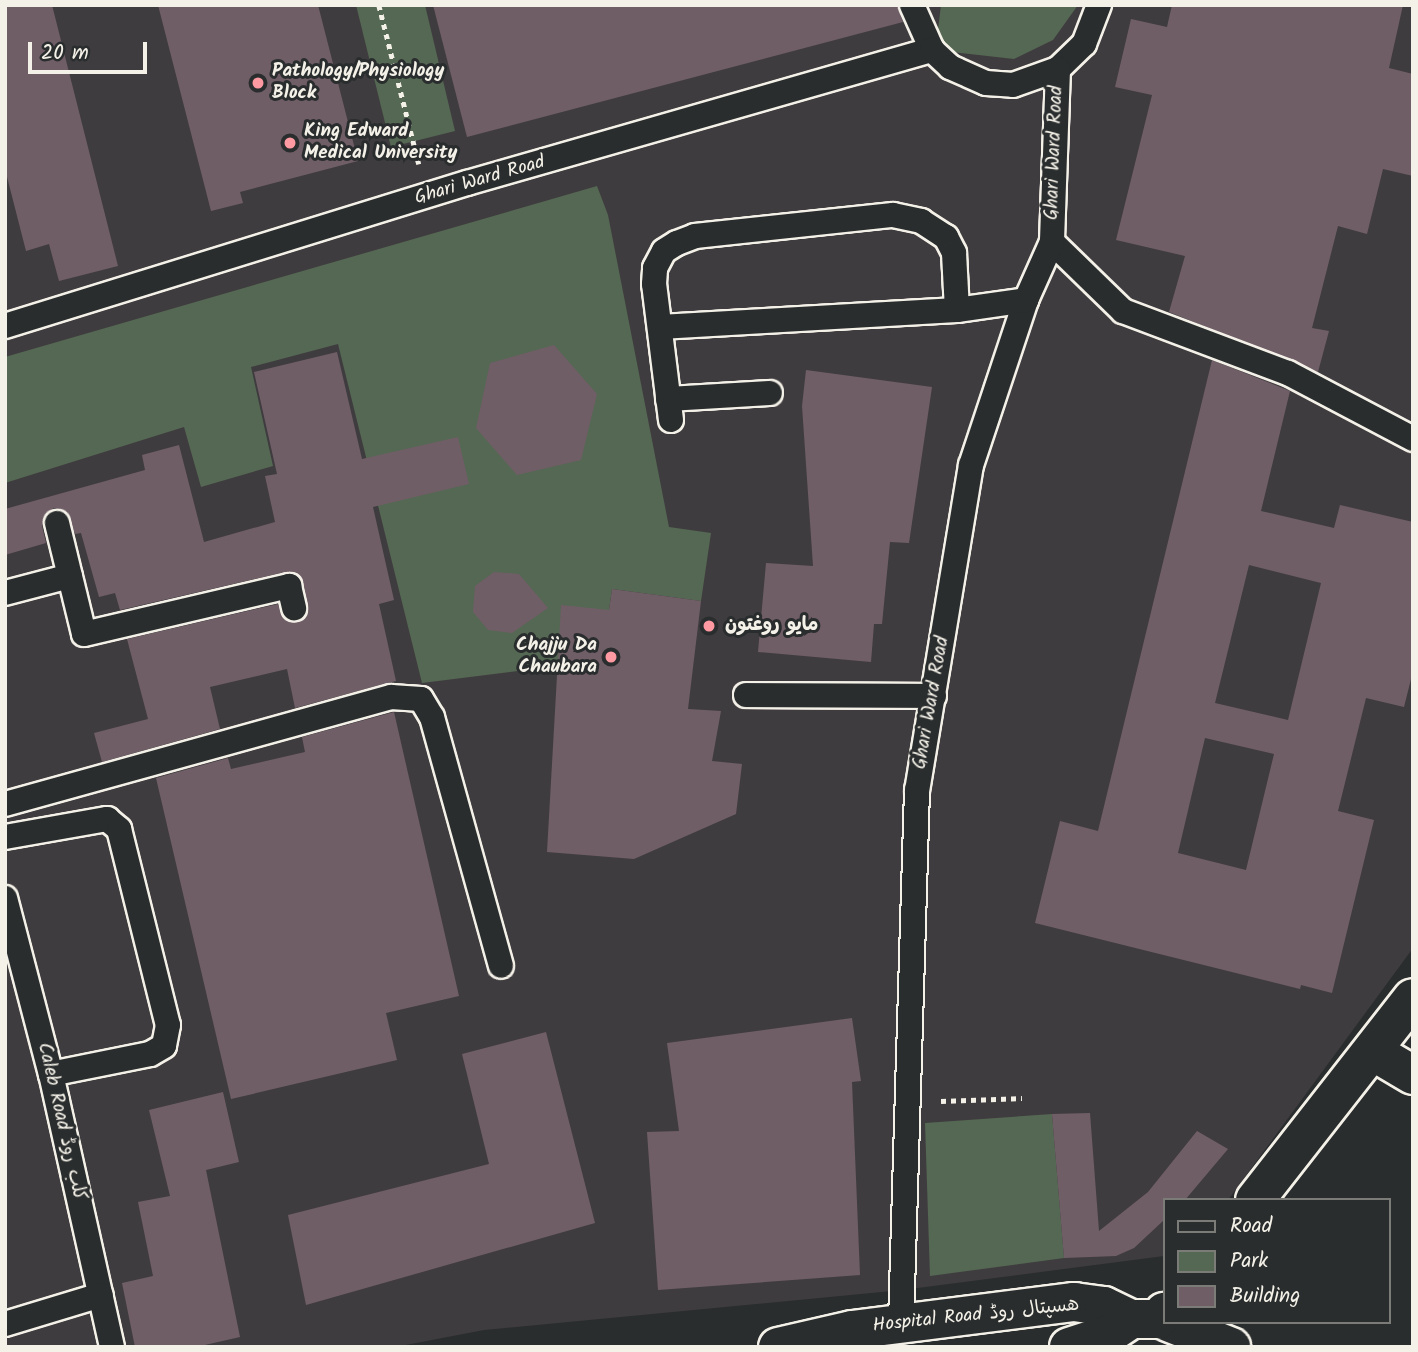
<!DOCTYPE html>
<html>
<head>
<meta charset="utf-8">
<style>
	body { margin:0 }
	#map { position:relative; width:1418px; height:1352px; overflow:hidden; background:#2a2d2e; font-family:Kalam,"Playpen Sans Arabic",sans-serif }
	div>[style] { position:absolute }
	[style*='--x'] { left:calc(var(--x)*1px); top:calc(var(--y)*1px); width:calc(var(--w)*1px); rotate:calc(var(--a)*1deg) }
	.built>* { inset:0; background:#3f3c3f }
	.green>* { inset:0; background:#556853 }
	.building>* { inset:0; background:#705e67 }
	.path>* { height:4.5px; margin-top:-2.25px; transform-origin:0; background:repeating-linear-gradient(90deg,#f4f1e8 0 5px,transparent 0 10px) }
	.roads { filter:drop-shadow(2px 0 #f4f1e8) drop-shadow(-2px 0 #f4f1e8) drop-shadow(0 2px #f4f1e8) drop-shadow(0 -2px #f4f1e8) }
	.service>* { height:24px; margin:-12px; padding:0 12px; transform-origin:12px; border-radius:12px; background:#2a2d2e }
	.minor>* { height:38px; margin:-19px; padding:0 19px; transform-origin:19px; border-radius:19px; background:#2a2d2e }
	.secondary>* { height:38px; margin:-19px; padding:0 19px; transform-origin:19px; border-radius:19px; background:#2a2d2e }
	.dots>* { width:19px; height:19px; translate:-50% -50%; box-sizing:border-box; border:4px solid #2a2d2e; border-radius:50% }
	span { translate:-50% -50%; white-space:nowrap; text-align:center; line-height:1.15; -webkit-text-stroke:6px #2a2d2e; paint-order:stroke }
	.poi-label { font-size:19px; color:#f4f1e8; font-weight:700 }
	.left { translate:0 -50%; text-align:left }
	.right { translate:-100% -50%; text-align:right }
	.street-label { font-size:19px; color:#f4f1e8 }
	.frame { position:absolute; inset:0; border:7px solid #f4f1e8; pointer-events:none }
	.legend { position:absolute; left:1163px; top:1198px; width:228px; height:126px; box-sizing:border-box; background:#2a2d2e; border:2px solid #7b7b78; margin:0; padding:9px 12px; list-style:none; font-size:21px; color:#f4f1e8 }
	.legend li { display:flex; align-items:center; gap:14px; height:35px }
	.legend b { width:35px; border:2px solid #7b7b78 }
	.scale { position:absolute; left:28px; top:42px; width:119px; height:32px; box-sizing:border-box; border:4px solid #f4f1e8; border-top:0; padding-left:9px; font-size:21px; line-height:24px; white-space:nowrap; color:#f4f1e8; -webkit-text-stroke:5px #2a2d2e; paint-order:stroke }
</style>
</head>
<body>
<div id="map">
	<div class="built">
		<i style="clip-path:polygon(5px 5px,1413px 5px,1413px 948px,1228px 1200px,1164px 1200px,1164px 1256px,902px 1290px,484px 1330px,395px 1347px,5px 1347px)"></i>
	</div>
	<div class="green">
		<i style="clip-path:polygon(356px 5px,425px 5px,455px 131px,391px 147px)"></i>
		<i style="clip-path:polygon(941px 5px,1078px 5px,1053px 40px,1014px 59px,952px 52px,937px 38px)"></i>
		<i style="clip-path:polygon(597px 186px,608px 215px,669px 527px,711px 533px,701px 601px,612px 589px,609px 610px,558px 666px,422px 683px,338px 344px,251px 367px,273px 466px,201px 487px,184px 427px,5px 483px,5px 357px)"></i>
		<i style="clip-path:polygon(1052px 1114px,1064px 1258px,930px 1276px,925px 1123px)"></i>
	</div>
	<div class="building">
		<i style="clip-path:polygon(5px 5px,52px 5px,118px 266px,59px 281px,49px 244px,26px 251px,5px 169px)"></i>
		<i style="clip-path:polygon(158px 5px,318px 5px,358px 161px,240px 192px,243px 203px,211px 211px)"></i>
		<i style="clip-path:polygon(433px 5px,897px 5px,903px 22px,467px 137px)"></i>
		<i style="clip-path:polygon(1172px 5px,1403px 5px,1389px 68px,1413px 74px,1413px 176px,1383px 169px,1367px 234px,1338px 226px,1312px 328px,1329px 331px,1318px 372px,1169px 312px,1185px 256px,1116px 240px,1152px 95px,1115px 87px,1131px 19px,1167px 27px)"></i>
		<i style="clip-path:polygon(554px 345px,597px 394px,581px 460px,517px 475px,476px 428px,490px 363px)"></i>
		<i style="clip-path:polygon(337px 352px,362px 459px,458px 437px,469px 484px,373px 507px,394px 600px,379px 604px,396px 681px,295px 708px,287px 669px,210px 687px,220px 729px,102px 762px,94px 733px,148px 719px,127px 639px,278px 604px,284px 619px,298px 622px,308px 612px,303px 582px,294px 572px,286px 572px,120px 610px,115px 593px,99px 597px,81px 533px,75px 534px,67px 512px,54px 508px,46px 513px,42px 526px,46px 543px,5px 555px,5px 509px,145px 470px,142px 455px,179px 445px,204px 542px,275px 522px,265px 476px,277px 474px,254px 372px)"></i>
		<i style="clip-path:polygon(evenodd,1212px 360px,1290px 391px,1261px 511px,1334px 528px,1340px 505px,1413px 522px,1413px 671px,1404px 707px,1366px 698px,1338px 811px,1374px 820px,1332px 993px,1301px 985px,1300px 989px,1035px 923px,1060px 821px,1098px 831px,1212px 360px,1249px 565px,1321px 583px,1288px 720px,1215px 703px,1249px 565px,1212px 360px,1205px 738px,1274px 754px,1246px 870px,1178px 853px,1205px 738px)"></i>
		<i style="clip-path:polygon(806px 370px,932px 387px,909px 543px,890px 542px,882px 624px,874px 624px,871px 662px,758px 652px,766px 563px,813px 566px,802px 406px)"></i>
		<i style="clip-path:polygon(494px 572px,519px 574px,548px 608px,512px 633px,488px 630px,473px 612px,475px 586px)"></i>
		<i style="clip-path:polygon(612px 589px,701px 601px,688px 709px,721px 711px,712px 761px,742px 764px,736px 814px,634px 859px,547px 852px,561px 605px,609px 610px)"></i>
		<i style="clip-path:polygon(394px 712px,459px 996px,386px 1013px,397px 1060px,231px 1099px,156px 778px,228px 758px,231px 769px,305px 752px,302px 737px)"></i>
		<i style="clip-path:polygon(852px 1018px,861px 1081px,852px 1082px,860px 1275px,658px 1290px,647px 1132px,679px 1131px,667px 1043px)"></i>
		<i style="clip-path:polygon(546px 1032px,595px 1223px,306px 1305px,288px 1215px,489px 1164px,462px 1054px)"></i>
		<i style="clip-path:polygon(223px 1092px,239px 1162px,206px 1170px,240px 1337px,196px 1347px,135px 1347px,122px 1283px,153px 1276px,138px 1202px,170px 1196px,149px 1110px)"></i>
		<i style="clip-path:polygon(1090px 1113px,1099px 1231px,1148px 1192px,1197px 1131px,1228px 1149px,1185px 1200px,1164px 1200px,1164px 1220px,1134px 1248px,1116px 1256px,1064px 1258px,1052px 1114px)"></i>
	</div>
	<div class="path">
		<i style="--x:379;--y:5;--w:164;--a:75.9"></i>
		<i style="--x:941;--y:1101;--w:81;--a:-2.1"></i>
	</div>
	<div class="roads">
		<div class="service">
			<i style="--x:912;--y:5;--w:49;--a:66"></i>
			<i style="--x:1058;--y:69;--w:36;--a:-44"></i>
			<i style="--x:1084;--y:44;--w:42;--a:-69"></i>
			<i style="--x:1052;--y:242;--w:99;--a:44.2"></i>
			<i style="--x:1123;--y:311;--w:176;--a:20.6"></i>
			<i style="--x:1288;--y:373;--w:141;--a:27.8"></i>
			<i style="--x:5;--y:326;--w:484;--a:-17.2"></i>
			<i style="--x:467;--y:183;--w:484;--a:-16"></i>
			<i style="--x:932;--y:50;--w:25;--a:43"></i>
			<i style="--x:950;--y:67;--w:39;--a:24"></i>
			<i style="--x:986;--y:83;--w:27;--a:4"></i>
			<i style="--x:1013;--y:85;--w:48;--a:-19.6"></i>
			<i style="--x:1058;--y:69;--w:173;--a:92"></i>
			<i style="--x:1052;--y:242;--w:64;--a:114.1"></i>
			<i style="--x:1026;--y:300;--w:174;--a:108.4"></i>
			<i style="--x:971;--y:465;--w:329;--a:99.4"></i>
			<i style="--x:917;--y:790;--w:534;--a:91.72"></i>
			<i style="--x:660;--y:327;--w:297;--a:-3.3"></i>
			<i style="--x:957;--y:310;--w:70;--a:-8.2"></i>
			<i style="--x:668;--y:399;--w:102;--a:-3.4"></i>
			<i style="--x:671;--y:420;--w:137;--a:-97.1"></i>
			<i style="--x:654;--y:284;--w:16;--a:-86"></i>
			<i style="--x:655;--y:268;--w:19;--a:-62"></i>
			<i style="--x:664;--y:251;--w:15;--a:-32"></i>
			<i style="--x:677;--y:243;--w:19;--a:-21"></i>
			<i style="--x:695;--y:236;--w:199;--a:-6.1"></i>
			<i style="--x:893;--y:215;--w:29;--a:12"></i>
			<i style="--x:921;--y:221;--w:30;--a:33"></i>
			<i style="--x:946;--y:237;--w:18;--a:63"></i>
			<i style="--x:954;--y:253;--w:57;--a:87"></i>
			<i style="--x:57;--y:523;--w:114;--a:76.3"></i>
			<i style="--x:84;--y:634;--w:211;--a:-13.2"></i>
			<i style="--x:289;--y:586;--w:23;--a:77"></i>
			<i style="--x:5;--y:593;--w:67;--a:-14.7"></i>
			<i style="--x:746;--y:695;--w:188;--a:0.3"></i>
			<i style="--x:5;--y:804;--w:401;--a:-15.5"></i>
			<i style="--x:391;--y:697;--w:30;--a:4"></i>
			<i style="--x:421;--y:699;--w:21;--a:59"></i>
			<i style="--x:432;--y:717;--w:258;--a:74.5"></i>
			<i style="--x:5;--y:837;--w:104;--a:-10"></i>
			<i style="--x:107;--y:819;--w:16;--a:40"></i>
			<i style="--x:119;--y:829;--w:202;--a:76"></i>
			<i style="--x:168;--y:1025;--w:21;--a:101"></i>
			<i style="--x:164;--y:1046;--w:16;--a:150"></i>
			<i style="--x:150;--y:1054;--w:101;--a:168.6"></i>
			<i style="--x:5;--y:898;--w:182;--a:75.4"></i>
			<i style="--x:51;--y:1074;--w:280;--a:77.4"></i>
			<i style="--x:5;--y:1324;--w:100;--a:-16.8"></i>
		</div>
		<div class="minor">
			<i style="--x:1374;--y:1052;--w:45;--a:30.5"></i>
		</div>
		<div class="secondary">
			<i style="--x:1255;--y:1200;--w:256;--a:-52"></i>
			<i style="--x:1168;--y:1322;--w:68;--a:21.6"></i>
			<i style="--x:778;--y:1347;--w:76;--a:-12.9"></i>
			<i style="--x:852;--y:1330;--w:224;--a:-7.2"></i>
			<i style="--x:1074;--y:1302;--w:30;--a:8"></i>
			<i style="--x:1104;--y:1306;--w:30;--a:26"></i>
			<i style="--x:1131;--y:1319;--w:28;--a:0"></i>
			<i style="--x:1159;--y:1319;--w:9;--a:-54"></i>
			<i style="--x:1069;--y:1347;--w:42;--a:-18"></i>
			<i style="--x:1109;--y:1334;--w:27;--a:-34"></i>
		</div>
	</div>
	<div class="dots">
		<i style="left:258px;top:83px;background:#ff9aa2"></i>
		<i style="left:290px;top:143px;background:#ff9aa2"></i>
		<i style="left:709px;top:626px;background:#ff9aa2"></i>
		<i style="left:611px;top:657px;background:#ff9aa2"></i>
	</div>
	<div class="poi-label">
		<span class="left" style="left:272px;top:83px">Pathology/Physiology<br>Block</span>
		<span class="left" style="left:304px;top:143px">King Edward<br>Medical University</span>
		<span class="left" style="left:725px;top:626px">مایو روغتون</span>
		<span class="right" style="left:597px;top:657px">Chajju Da<br>Chaubara</span>
	</div>
	<div class="street-label">
		<span style="left:1055px;top:153px;rotate:-88deg">Ghari Ward Road</span>
		<span style="left:480px;top:181px;rotate:-16deg">Ghari Ward Road</span>
		<span style="left:932px;top:703px;rotate:-80deg">Ghari Ward Road</span>
		<span style="left:61px;top:1122px;rotate:77deg">Caleb Road کلب روڈ</span>
		<span style="left:976px;top:1316px;rotate:-6deg">Hospital Road ھسپتال روڈ</span>
	</div>
	<div class="frame"></div>
	<ul class="legend">
	<li><b style="height:9px;background:#2a2d2e"></b>Road</li>
	<li><b style="height:19px;background:#556853"></b>Park</li>
	<li><b style="height:19px;background:#705e67"></b>Building</li>
	</ul>
	<div class="scale">20 m</div>
</div>
</body>
</html>
